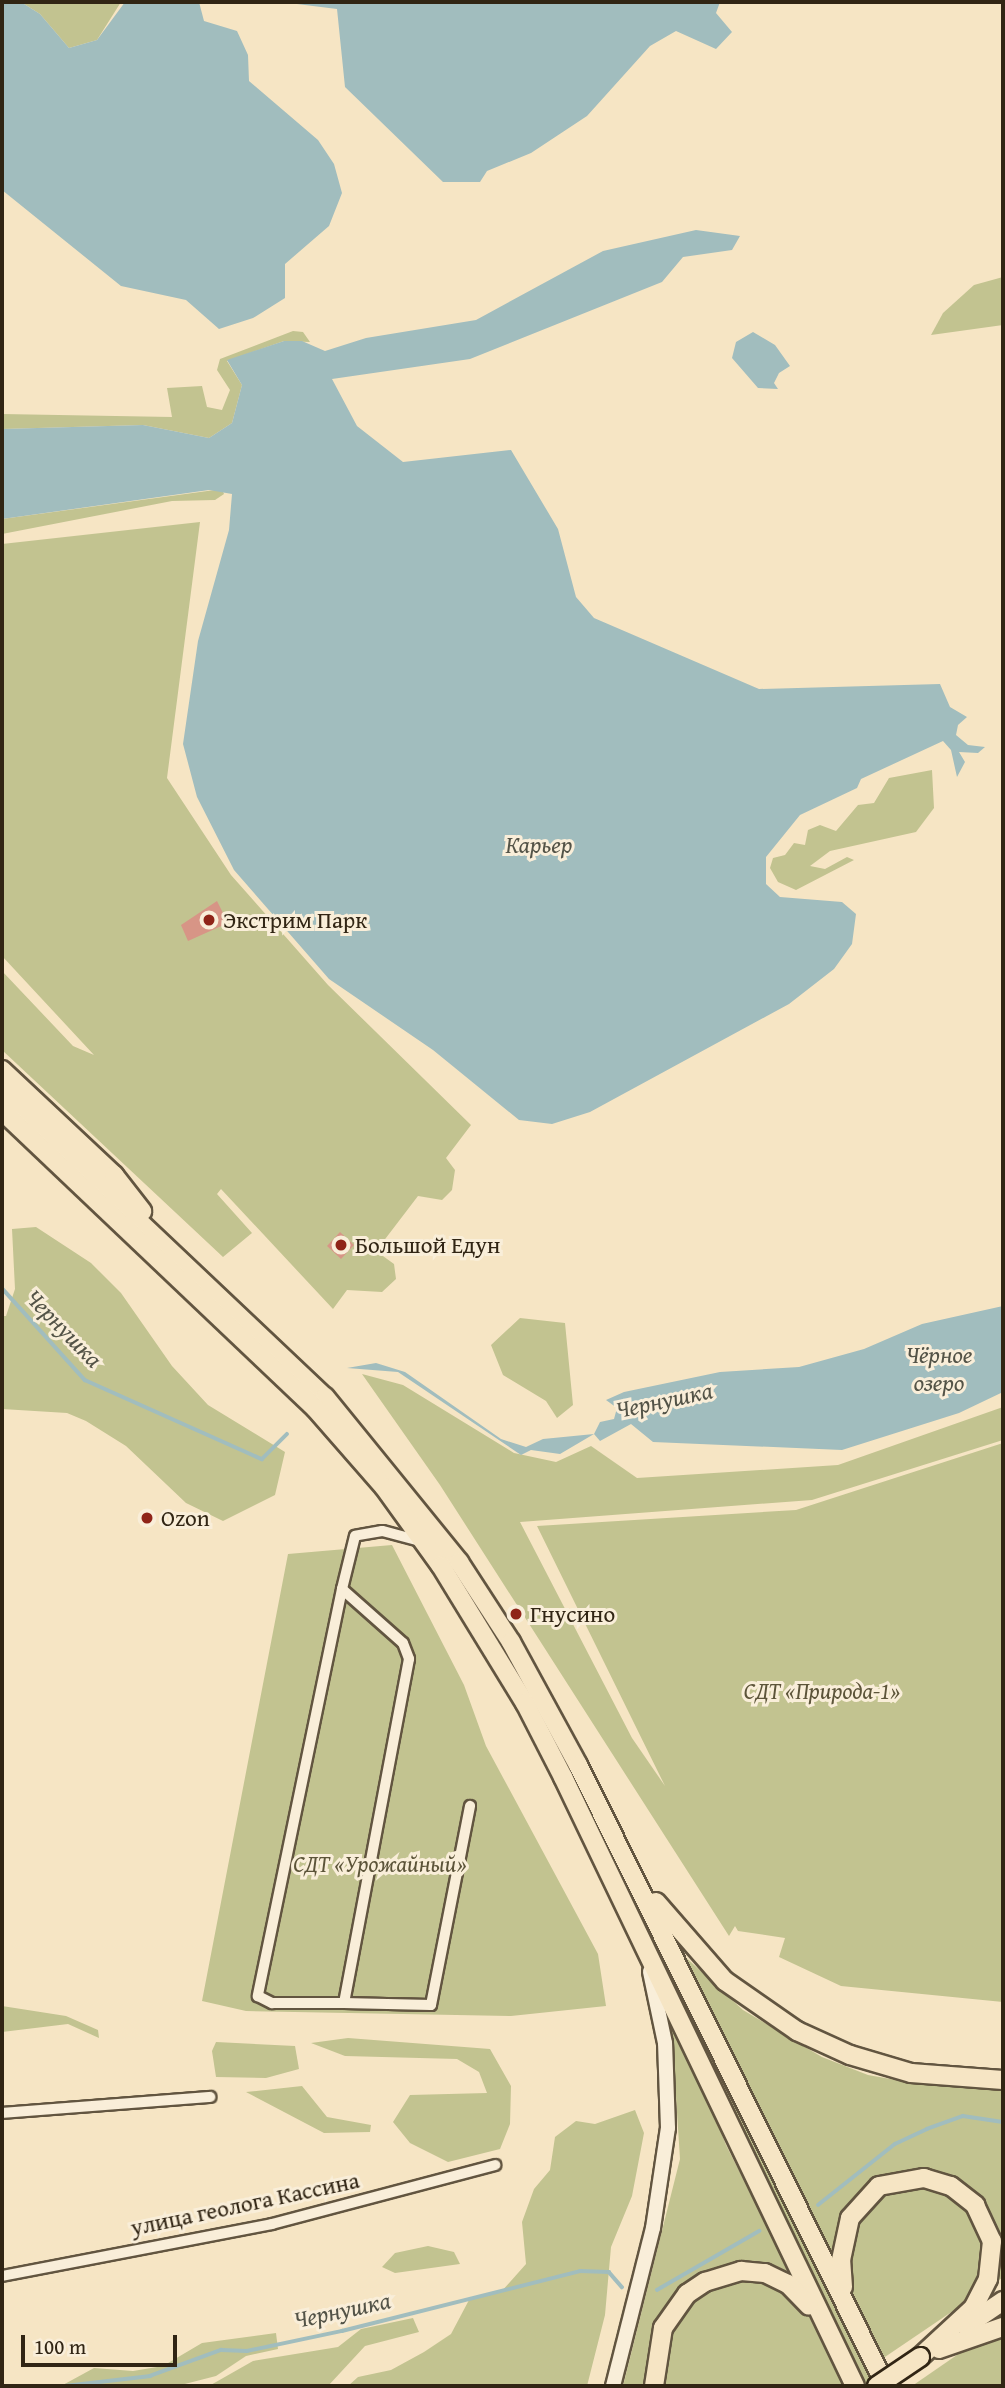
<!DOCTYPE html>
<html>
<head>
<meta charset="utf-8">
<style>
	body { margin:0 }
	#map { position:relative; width:1005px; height:2388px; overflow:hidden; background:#f6e5c4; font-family:"Gentium Book Plus",serif }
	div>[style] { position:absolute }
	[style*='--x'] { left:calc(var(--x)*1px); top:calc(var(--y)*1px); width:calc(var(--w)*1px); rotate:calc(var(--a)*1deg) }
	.green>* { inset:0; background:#c2c390 }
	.water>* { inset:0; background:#a1bdbe }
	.stream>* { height:3.5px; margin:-1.75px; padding:0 1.75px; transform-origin:1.75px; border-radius:1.75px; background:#a1bdbe }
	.building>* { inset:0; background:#d79586 }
	.roads { filter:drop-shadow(2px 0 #625540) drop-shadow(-2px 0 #625540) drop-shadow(0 2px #625540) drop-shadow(0 -2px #625540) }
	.minor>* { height:10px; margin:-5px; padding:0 5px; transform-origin:5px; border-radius:5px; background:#f9eed9 }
	.secondary>* { height:14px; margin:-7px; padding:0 7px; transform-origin:7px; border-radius:7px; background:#f9eed9 }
	.trunk>* { height:18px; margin:-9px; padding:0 9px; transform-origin:9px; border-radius:9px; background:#f6e5c4 }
	.bridges { filter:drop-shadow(2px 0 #312514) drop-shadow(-2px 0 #312514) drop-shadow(0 2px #312514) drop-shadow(0 -2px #312514) }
	.trunk-bridge>* { height:18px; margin:-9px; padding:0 9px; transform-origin:9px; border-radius:9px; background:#f6e5c4 }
	.dots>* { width:19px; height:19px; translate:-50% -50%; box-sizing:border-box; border:4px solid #f9eed9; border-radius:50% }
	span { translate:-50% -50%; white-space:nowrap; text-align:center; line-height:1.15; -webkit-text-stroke:6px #f9eed9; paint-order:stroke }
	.poi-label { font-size:23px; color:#312514 }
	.left { translate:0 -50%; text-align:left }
	.park-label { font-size:23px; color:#5c5439; font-style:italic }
	.street-label { font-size:23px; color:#312514 }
	.water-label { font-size:24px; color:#535347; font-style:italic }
	.frame { position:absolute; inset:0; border:4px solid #312514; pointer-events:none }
	.scale { position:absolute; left:21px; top:2335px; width:156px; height:32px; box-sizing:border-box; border:4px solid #312514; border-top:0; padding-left:9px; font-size:21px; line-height:24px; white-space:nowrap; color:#312514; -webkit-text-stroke:5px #f9eed9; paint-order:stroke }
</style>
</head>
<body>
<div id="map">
	<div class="green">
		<i style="clip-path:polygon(21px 2px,121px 2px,97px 40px,69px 48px,40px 14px)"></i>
		<i style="clip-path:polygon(1003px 277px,1003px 325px,931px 335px,943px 313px,974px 285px)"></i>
		<i style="clip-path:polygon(293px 331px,303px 332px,310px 342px,284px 341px,227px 361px,242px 385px,232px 423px,209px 438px,143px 425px,2px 429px,2px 414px,172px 417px,167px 388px,202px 386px,207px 407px,222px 410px,230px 390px,217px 370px,220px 359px)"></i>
		<i style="clip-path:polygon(222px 489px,224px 494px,215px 500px,172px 501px,2px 534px,2px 519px)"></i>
		<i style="clip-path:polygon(200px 522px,167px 778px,231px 875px,328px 985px,471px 1125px,446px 1158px,455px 1170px,452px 1190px,442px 1200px,418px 1196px,376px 1251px,394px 1264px,396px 1279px,382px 1292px,347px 1290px,333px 1309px,221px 1189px,217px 1194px,252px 1233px,223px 1257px,2px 1050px,2px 971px,73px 1046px,94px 1055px,2px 956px,2px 544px)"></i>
		<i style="clip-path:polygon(932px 770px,934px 808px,916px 832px,830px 851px,810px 866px,825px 869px,847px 857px,854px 860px,796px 890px,778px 882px,770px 868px,773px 858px,785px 855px,794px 843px,805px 845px,808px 830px,820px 825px,836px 831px,858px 805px,874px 803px,889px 778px)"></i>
		<i style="clip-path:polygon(36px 1227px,91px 1263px,121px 1293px,172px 1366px,208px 1405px,285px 1452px,275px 1495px,223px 1521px,186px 1503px,126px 1446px,86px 1421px,67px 1413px,2px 1409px,2px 1316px,6px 1316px,15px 1289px,12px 1229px)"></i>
		<i style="clip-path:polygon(520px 1318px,565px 1323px,573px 1405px,557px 1418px,546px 1401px,503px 1375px,491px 1345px)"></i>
		<i style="clip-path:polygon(362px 1374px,403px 1385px,514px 1453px,556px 1462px,591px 1446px,637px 1478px,838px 1465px,1003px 1407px,1003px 1440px,812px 1500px,520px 1522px,632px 1738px,665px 1786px,537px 1526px,796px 1510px,1003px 1443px,1003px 2002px,841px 1986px,779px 1957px,785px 1938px,738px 1931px,735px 1926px,729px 1936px,440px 1485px)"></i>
		<i style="clip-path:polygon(392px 1545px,464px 1685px,486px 1746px,598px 1954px,606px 2006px,511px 2016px,246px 2011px,202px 2001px,288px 1554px)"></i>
		<i style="clip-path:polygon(680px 1952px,743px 2010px,822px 2057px,868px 2075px,913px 2083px,1003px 2090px,1003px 2277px,998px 2281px,998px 2239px,990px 2212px,957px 2180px,926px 2171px,880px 2177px,854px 2198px,846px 2213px,836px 2270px)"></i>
		<i style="clip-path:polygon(670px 2003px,726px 2145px,796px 2284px,751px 2266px,668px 2307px,654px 2332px,648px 2386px,623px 2386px,680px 2159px)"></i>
		<i style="clip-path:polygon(2px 2006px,66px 2016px,98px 2030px,99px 2038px,68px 2024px,2px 2032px)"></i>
		<i style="clip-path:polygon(348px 2038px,490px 2049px,511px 2086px,510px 2124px,500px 2149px,448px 2162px,410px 2143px,393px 2122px,410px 2095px,487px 2093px,479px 2072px,457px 2059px,345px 2056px,311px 2043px)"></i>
		<i style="clip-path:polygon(216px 2042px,295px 2046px,299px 2069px,266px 2078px,216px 2077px,212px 2051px)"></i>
		<i style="clip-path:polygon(721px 2077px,755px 2134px,878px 2386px,862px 2386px,746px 2144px)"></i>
		<i style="clip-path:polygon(302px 2086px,327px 2117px,371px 2125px,370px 2132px,324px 2133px,246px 2092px)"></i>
		<i style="clip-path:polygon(635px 2110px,644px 2133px,632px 2196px,611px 2247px,605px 2315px,587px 2386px,348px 2386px,358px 2377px,391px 2370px,424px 2352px,451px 2334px,469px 2300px,501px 2292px,526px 2264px,522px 2222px,534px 2189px,550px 2170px,555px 2137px,576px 2121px,595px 2124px)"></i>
		<i style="clip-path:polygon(911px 2183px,955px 2195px,980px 2223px,986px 2259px,972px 2298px,879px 2361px,851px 2295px,849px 2238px,868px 2200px)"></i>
		<i style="clip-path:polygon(428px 2246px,454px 2252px,460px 2264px,395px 2273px,382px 2267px,395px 2253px)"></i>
		<i style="clip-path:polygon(751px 2277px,777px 2285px,807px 2311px,846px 2384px,661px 2386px,660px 2362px,679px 2310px,711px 2285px)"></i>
		<i style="clip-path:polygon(413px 2318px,419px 2332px,365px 2346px,328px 2386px,209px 2386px,253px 2361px,338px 2347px,361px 2329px)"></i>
		<i style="clip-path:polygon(276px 2333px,278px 2349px,246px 2356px,216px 2376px,177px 2386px,61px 2386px,94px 2368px,133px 2371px,163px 2366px,202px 2343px)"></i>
		<i style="clip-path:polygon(1003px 2335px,1003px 2386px,912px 2386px,970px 2346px)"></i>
	</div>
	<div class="water">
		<i style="clip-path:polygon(2px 2px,21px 2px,40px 14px,69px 48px,97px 40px,125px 2px,199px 2px,204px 21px,237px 31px,248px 55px,249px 81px,318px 140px,334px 164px,342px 193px,329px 226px,285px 264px,285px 298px,253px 318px,219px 329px,186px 300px,121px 286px,2px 190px)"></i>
		<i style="clip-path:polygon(281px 2px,720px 2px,716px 13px,732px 32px,716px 49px,676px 31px,650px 46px,587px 116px,531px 153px,487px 171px,480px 182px,443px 182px,345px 87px,337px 9px)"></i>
		<i style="clip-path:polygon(696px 230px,740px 236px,732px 250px,683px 257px,662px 282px,470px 359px,332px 379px,357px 426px,403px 462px,511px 450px,558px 529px,576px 597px,594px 618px,759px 689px,940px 684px,950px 707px,967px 717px,958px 725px,956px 735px,968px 745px,985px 747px,978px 753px,959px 752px,965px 762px,957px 777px,951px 750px,943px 741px,861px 779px,857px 788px,800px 815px,766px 857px,766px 884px,780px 897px,842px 902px,856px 914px,852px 944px,834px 969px,789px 1004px,590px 1112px,552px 1124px,519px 1120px,433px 1050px,329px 979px,234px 870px,197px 797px,183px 744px,198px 641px,229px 530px,232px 494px,209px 490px,2px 519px,2px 429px,143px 425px,209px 438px,232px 423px,242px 385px,227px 360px,284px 341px,302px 341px,325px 351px,366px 338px,476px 320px,603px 251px)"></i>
		<i style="clip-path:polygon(753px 332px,775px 345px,790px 366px,779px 373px,774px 383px,778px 389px,758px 388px,732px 358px,736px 342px)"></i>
		<i style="clip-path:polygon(1003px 1306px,1003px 1392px,959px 1413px,842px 1450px,653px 1442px,631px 1424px,600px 1441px,594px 1434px,560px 1454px,531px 1450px,521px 1455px,398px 1372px,347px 1368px,376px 1363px,405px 1372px,501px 1439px,526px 1447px,543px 1439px,594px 1434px,600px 1422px,614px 1419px,617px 1408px,606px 1400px,624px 1392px,720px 1372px,799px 1367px,864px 1349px,922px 1324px)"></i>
	</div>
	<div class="stream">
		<i style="--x:2;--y:1288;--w:124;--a:47.9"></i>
		<i style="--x:85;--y:1380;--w:194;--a:24.1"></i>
		<i style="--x:262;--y:1459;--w:35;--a:-45"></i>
		<i style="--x:818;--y:2205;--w:98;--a:-38.4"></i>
		<i style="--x:895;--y:2144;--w:35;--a:-25"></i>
		<i style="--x:927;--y:2129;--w:38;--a:-20"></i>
		<i style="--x:963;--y:2116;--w:40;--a:8.5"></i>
		<i style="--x:657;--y:2290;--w:118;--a:-30"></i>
		<i style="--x:65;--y:2386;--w:86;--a:-6.7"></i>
		<i style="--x:150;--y:2376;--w:76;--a:-20.1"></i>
		<i style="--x:221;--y:2350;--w:26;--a:2"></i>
		<i style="--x:247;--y:2351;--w:97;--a:-11.9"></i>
		<i style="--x:342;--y:2331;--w:245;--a:-14.1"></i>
		<i style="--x:580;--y:2271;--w:29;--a:2"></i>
		<i style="--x:609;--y:2272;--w:20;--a:49"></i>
	</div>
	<div class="building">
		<i style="clip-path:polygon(217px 901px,228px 923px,188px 941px,181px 925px)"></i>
		<i style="clip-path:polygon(340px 1232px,354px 1245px,341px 1259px,327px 1246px)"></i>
	</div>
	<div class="roads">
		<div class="minor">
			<i style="--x:420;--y:1541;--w:39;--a:-165"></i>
			<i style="--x:382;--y:1531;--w:27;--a:170"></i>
			<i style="--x:355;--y:1536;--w:55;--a:103.8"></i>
			<i style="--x:342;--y:1589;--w:81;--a:41.5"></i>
			<i style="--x:403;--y:1643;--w:17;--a:69"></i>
			<i style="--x:409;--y:1659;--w:350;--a:100.7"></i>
			<i style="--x:344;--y:2003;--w:87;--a:1.3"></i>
			<i style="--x:431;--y:2005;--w:203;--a:-78.9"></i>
			<i style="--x:342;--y:1589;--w:416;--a:101.7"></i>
			<i style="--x:258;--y:1996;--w:16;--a:27"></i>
			<i style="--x:272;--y:2003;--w:72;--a:0"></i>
			<i style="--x:2;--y:2113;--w:209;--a:-4.4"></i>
			<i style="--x:2;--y:2276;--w:275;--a:-10.9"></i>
			<i style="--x:272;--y:2224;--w:231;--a:-14.8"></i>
		</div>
		<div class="secondary">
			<i style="--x:613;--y:2386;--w:163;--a:-75.8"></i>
			<i style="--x:653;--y:2228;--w:101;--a:-81.5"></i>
			<i style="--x:668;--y:2128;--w:85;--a:-92"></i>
			<i style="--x:665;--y:2043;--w:73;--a:-101.9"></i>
		</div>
		<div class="trunk">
			<i style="--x:2;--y:1070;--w:154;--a:43.2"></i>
			<i style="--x:114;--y:1175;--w:46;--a:52.1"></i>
			<i style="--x:2;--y:1092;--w:444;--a:43.4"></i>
			<i style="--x:325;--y:1397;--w:213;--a:50.9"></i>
			<i style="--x:459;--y:1562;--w:95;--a:57"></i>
			<i style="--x:511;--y:1642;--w:140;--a:61.4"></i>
			<i style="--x:578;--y:1765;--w:693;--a:63.62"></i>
			<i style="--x:2;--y:1111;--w:431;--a:43.5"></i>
			<i style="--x:315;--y:1408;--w:105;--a:48.9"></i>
			<i style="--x:384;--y:1487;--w:97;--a:54.2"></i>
			<i style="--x:441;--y:1566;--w:161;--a:58.5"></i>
			<i style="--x:525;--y:1703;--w:83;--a:62.8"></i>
			<i style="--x:563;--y:1777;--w:675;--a:64.38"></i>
			<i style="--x:656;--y:1902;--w:105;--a:48.9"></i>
			<i style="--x:725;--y:1981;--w:88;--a:34.8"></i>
			<i style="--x:797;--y:2031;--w:58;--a:24.4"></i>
			<i style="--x:850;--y:2055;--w:64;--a:16.4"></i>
			<i style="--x:911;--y:2073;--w:92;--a:4.4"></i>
			<i style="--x:843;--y:2287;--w:27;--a:-94"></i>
			<i style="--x:841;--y:2260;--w:43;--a:-77.9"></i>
			<i style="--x:850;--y:2218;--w:43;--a:-47.8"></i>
			<i style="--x:879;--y:2186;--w:46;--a:-10.1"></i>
			<i style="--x:924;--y:2178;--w:28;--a:17"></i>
			<i style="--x:951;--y:2186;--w:31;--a:38"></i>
			<i style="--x:975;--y:2205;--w:40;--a:65"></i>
			<i style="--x:992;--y:2241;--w:38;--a:96"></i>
			<i style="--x:988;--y:2279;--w:33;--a:117"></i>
			<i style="--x:973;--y:2308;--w:72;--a:137.2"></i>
			<i style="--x:966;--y:2326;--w:45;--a:-34"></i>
			<i style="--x:939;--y:2349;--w:68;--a:-19"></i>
			<i style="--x:654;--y:2386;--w:59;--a:-81.2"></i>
			<i style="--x:663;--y:2328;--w:42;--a:-54.8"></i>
			<i style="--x:687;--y:2294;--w:22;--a:-34"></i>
			<i style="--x:705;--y:2282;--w:38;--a:-17"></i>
			<i style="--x:741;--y:2271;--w:24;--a:5"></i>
			<i style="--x:765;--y:2273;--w:25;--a:26"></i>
			<i style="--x:788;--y:2284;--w:30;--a:46"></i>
		</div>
	</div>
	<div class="bridges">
		<div class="trunk-bridge">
			<i style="--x:877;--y:2386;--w:52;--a:-34"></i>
		</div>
	</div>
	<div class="dots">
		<i style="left:209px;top:920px;background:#8f2418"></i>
		<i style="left:341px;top:1245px;background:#8f2418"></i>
		<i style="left:147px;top:1518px;background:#8f2418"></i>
		<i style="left:516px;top:1614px;background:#8f2418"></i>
	</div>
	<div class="poi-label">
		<span class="left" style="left:223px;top:920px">Экстрим Парк</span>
		<span class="left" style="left:355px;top:1245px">Большой Едун</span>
		<span class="left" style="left:161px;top:1518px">Ozon</span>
		<span class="left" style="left:530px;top:1614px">Гнусино</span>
	</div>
	<div class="park-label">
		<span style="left:822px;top:1691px">СДТ «Природа-1»</span>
		<span style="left:380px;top:1864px">СДТ «Урожайный»</span>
	</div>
	<div class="street-label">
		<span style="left:245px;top:2204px;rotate:-12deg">улица геолога Кассина</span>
	</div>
	<div class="water-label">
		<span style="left:539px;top:845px">Карьер</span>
		<span style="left:64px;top:1328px;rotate:46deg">Чернушка</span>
		<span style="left:939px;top:1369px">Чёрное<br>озеро</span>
		<span style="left:664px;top:1400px;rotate:-12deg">Чернушка</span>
		<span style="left:342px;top:2310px;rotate:-12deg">Чернушка</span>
	</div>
	<div class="frame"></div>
	<div class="scale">100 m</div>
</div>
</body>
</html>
